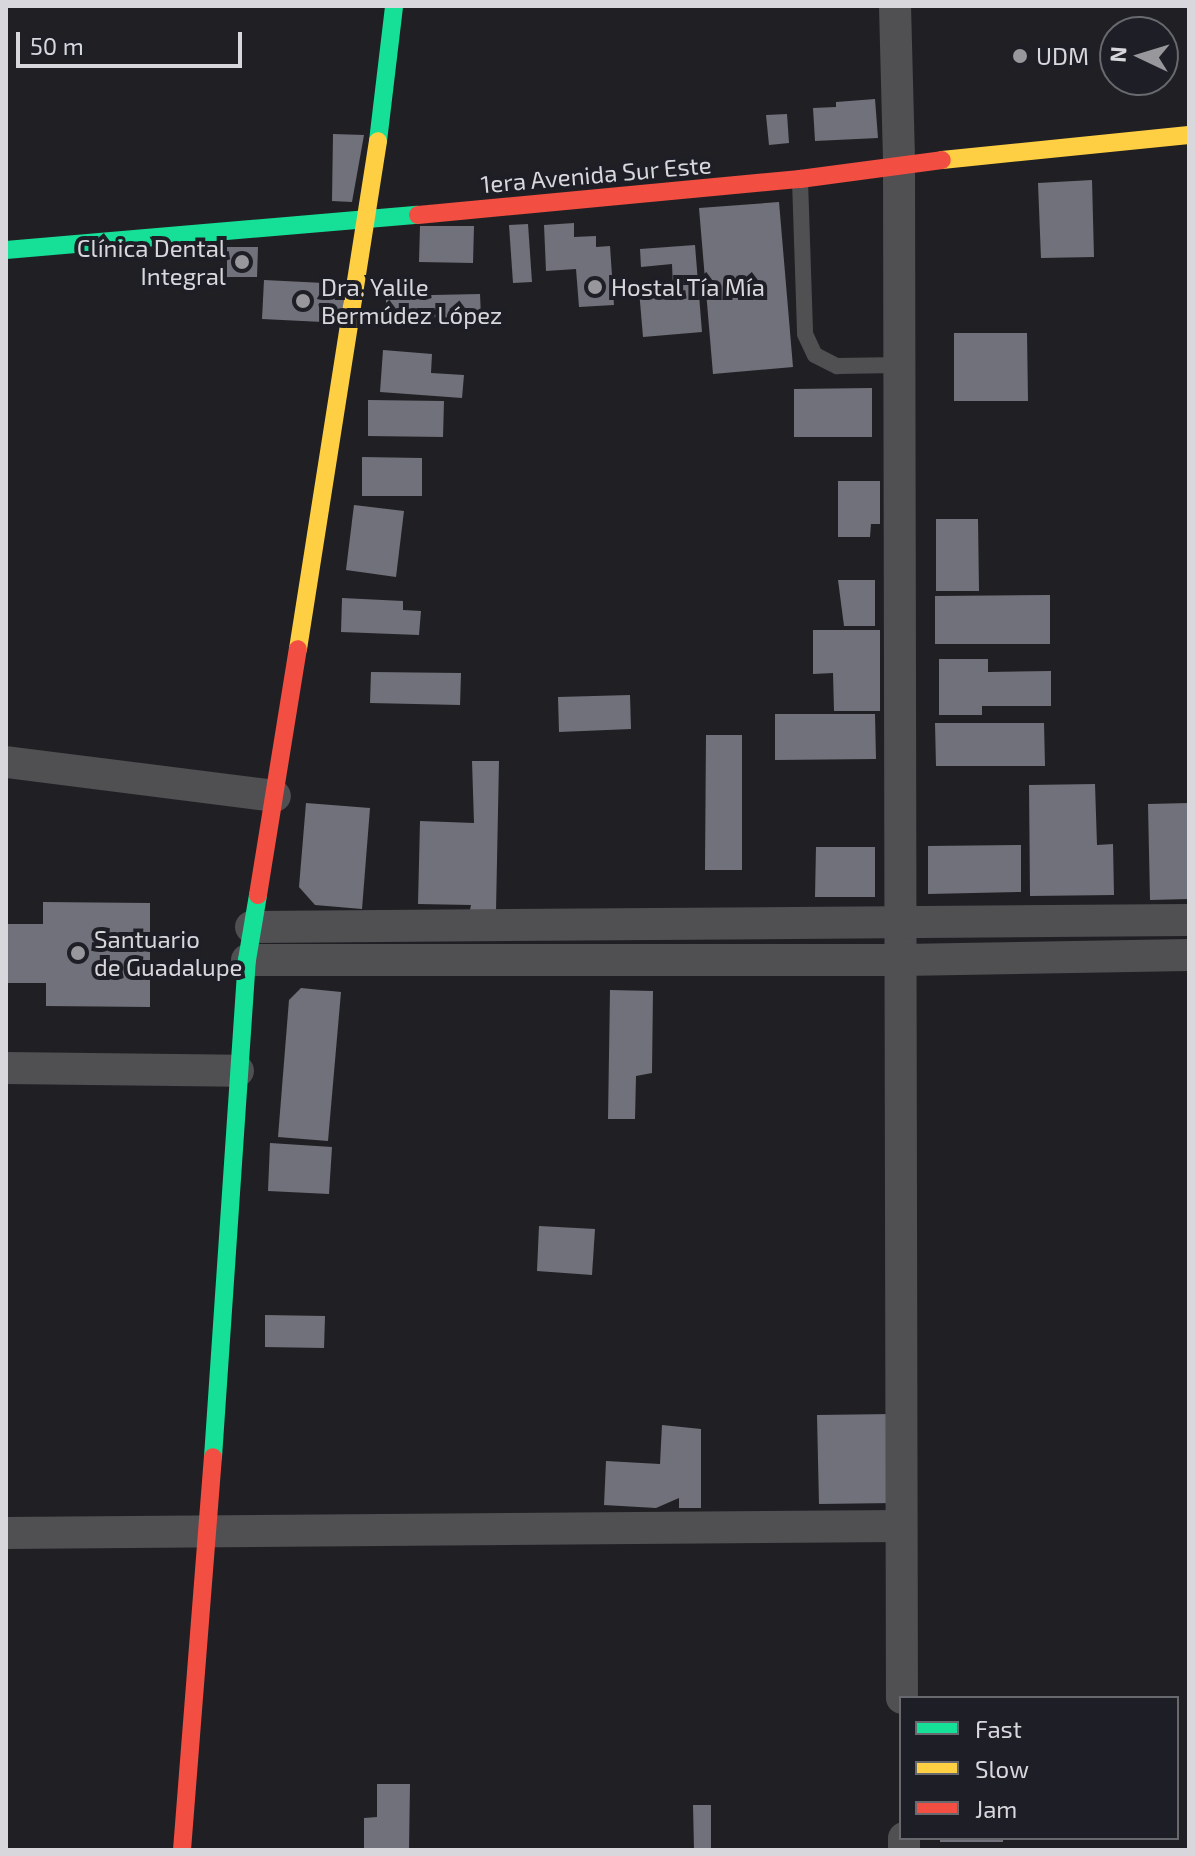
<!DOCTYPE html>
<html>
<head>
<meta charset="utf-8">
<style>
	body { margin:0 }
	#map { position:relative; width:1195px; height:1856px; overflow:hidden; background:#202024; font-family:"Exo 2",sans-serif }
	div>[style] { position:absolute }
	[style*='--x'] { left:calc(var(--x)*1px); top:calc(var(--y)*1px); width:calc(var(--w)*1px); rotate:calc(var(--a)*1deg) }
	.building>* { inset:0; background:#70717a }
	.lane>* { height:16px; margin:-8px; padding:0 8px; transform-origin:8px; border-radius:8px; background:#505053 }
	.street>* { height:32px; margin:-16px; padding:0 16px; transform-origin:16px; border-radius:16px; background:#505053 }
	.fast>* { height:18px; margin:-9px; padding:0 9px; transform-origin:9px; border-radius:9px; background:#16e098 }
	.slow>* { height:18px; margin:-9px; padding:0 9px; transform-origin:9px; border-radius:9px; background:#ffcf43 }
	.jam>* { height:18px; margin:-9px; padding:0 9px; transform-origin:9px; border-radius:9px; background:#f24e42 }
	.dots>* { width:22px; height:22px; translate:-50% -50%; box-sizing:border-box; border:4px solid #1e1f26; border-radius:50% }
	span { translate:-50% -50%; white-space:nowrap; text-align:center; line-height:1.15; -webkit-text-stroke:8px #1e1f26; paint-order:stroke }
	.poi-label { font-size:24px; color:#d7d7dc }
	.left { translate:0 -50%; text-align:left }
	.right { translate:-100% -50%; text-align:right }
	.street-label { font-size:24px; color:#d7d7dc }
	.frame { position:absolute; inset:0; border:8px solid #d7d7dc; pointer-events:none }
	.legend { position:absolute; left:899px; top:1696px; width:280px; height:144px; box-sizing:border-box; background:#1e1f26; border:2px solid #68696f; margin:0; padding:10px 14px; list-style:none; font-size:24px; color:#d7d7dc }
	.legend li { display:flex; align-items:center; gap:16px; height:40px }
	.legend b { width:40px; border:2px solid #68696f }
	.north { position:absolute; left:1099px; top:16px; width:80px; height:80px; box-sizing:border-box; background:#1e1f26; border:2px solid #68696f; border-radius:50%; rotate:274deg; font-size:22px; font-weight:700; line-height:32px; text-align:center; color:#d7d7dc }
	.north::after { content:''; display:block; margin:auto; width:28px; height:36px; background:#97979c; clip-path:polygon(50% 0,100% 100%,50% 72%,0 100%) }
	.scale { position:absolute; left:16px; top:32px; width:226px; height:36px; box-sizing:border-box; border:4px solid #d7d7dc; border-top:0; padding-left:10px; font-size:24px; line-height:28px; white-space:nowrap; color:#d7d7dc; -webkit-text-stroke:6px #1e1f26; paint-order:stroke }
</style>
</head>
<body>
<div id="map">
	<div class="building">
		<i style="clip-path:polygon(875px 99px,878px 138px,815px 141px,813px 108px,836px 107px,836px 102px)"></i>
		<i style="clip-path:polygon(787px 114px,789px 143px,769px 145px,766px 115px)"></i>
		<i style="clip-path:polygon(333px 134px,364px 135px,352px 202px,332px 201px)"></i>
		<i style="clip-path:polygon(1092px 180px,1094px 257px,1041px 258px,1038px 183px)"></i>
		<i style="clip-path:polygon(779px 202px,793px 367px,713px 374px,699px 208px)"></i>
		<i style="clip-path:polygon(574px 223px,574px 237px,596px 236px,596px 247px,610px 246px,614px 305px,579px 307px,576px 269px,546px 271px,544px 225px)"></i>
		<i style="clip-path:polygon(528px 224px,532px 282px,513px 283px,509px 225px)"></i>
		<i style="clip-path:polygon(420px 226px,474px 226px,473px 263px,419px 262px)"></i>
		<i style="clip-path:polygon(695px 245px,702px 332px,643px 337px,639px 290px,673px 287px,672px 264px,641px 267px,640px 249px)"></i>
		<i style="clip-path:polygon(227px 247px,258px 247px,257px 277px,227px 277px)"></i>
		<i style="clip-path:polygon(264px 280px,344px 284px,343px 323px,262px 319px)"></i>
		<i style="clip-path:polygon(480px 294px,481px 317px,386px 318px,386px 296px)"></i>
		<i style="clip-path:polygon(954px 333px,1027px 333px,1028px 401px,954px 401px)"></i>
		<i style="clip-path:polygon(383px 350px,432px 354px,431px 373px,464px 375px,462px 398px,380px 392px)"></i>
		<i style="clip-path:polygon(872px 388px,872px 437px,794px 437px,794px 389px)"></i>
		<i style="clip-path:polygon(368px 400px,444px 401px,443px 437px,368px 436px)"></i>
		<i style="clip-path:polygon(362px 457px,422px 458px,422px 496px,362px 496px)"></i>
		<i style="clip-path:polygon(838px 481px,880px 481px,880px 524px,871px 524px,870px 537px,838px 537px)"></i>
		<i style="clip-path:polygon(354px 505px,404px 511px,396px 577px,346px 570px)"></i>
		<i style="clip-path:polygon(936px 519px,978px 519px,979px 591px,936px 591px)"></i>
		<i style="clip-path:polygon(838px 580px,875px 580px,875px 626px,844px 626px)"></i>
		<i style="clip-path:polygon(1050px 595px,1050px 644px,935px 644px,935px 596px)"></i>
		<i style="clip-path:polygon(342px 598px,403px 601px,403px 610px,421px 611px,419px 635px,341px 632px)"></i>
		<i style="clip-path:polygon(813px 630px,880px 630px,880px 711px,834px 711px,833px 673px,813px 674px)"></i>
		<i style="clip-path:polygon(939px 659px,988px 659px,988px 672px,1051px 671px,1051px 706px,982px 706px,982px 715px,939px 715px)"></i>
		<i style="clip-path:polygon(371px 672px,461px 673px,460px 705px,370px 703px)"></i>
		<i style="clip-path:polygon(630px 695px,631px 729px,559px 732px,558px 697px)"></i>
		<i style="clip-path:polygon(775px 714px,875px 714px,876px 759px,775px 760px)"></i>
		<i style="clip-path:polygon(935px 723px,1044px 723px,1045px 766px,936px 766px)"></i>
		<i style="clip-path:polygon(706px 735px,742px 735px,742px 870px,705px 870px)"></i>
		<i style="clip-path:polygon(472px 761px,499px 761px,496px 911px,470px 910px,471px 905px,418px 904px,420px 821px,474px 823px)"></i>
		<i style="clip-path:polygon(1095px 784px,1097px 845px,1113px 844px,1114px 895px,1030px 896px,1029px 785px)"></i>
		<i style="clip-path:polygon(306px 803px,370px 808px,362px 909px,315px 905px,299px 887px)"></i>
		<i style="clip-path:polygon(1189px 803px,1189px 899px,1150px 900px,1148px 804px)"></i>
		<i style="clip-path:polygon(1021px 845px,1021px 892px,928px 894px,928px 846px)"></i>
		<i style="clip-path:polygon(816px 847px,875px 847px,875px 897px,815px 897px)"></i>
		<i style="clip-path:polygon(43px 902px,150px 903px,150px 1007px,46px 1006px,46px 983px,6px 983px,6px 924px,43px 924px)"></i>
		<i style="clip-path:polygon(301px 988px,341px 992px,328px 1141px,278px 1137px,289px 1000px)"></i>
		<i style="clip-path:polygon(610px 990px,653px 991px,652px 1073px,636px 1076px,635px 1119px,608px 1119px)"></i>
		<i style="clip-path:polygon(270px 1143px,332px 1147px,329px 1194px,268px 1191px)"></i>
		<i style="clip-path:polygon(539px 1226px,595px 1229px,592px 1275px,537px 1271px)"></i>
		<i style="clip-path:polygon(265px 1315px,325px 1316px,324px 1348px,265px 1347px)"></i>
		<i style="clip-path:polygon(892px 1414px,894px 1503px,819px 1504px,817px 1415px)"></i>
		<i style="clip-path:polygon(662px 1425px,701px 1429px,701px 1508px,679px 1508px,679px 1498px,656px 1508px,604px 1505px,606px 1461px,660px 1464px)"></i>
		<i style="clip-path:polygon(377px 1784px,410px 1784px,409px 1850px,364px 1850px,364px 1818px,377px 1817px)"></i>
		<i style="clip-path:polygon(693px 1805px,711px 1805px,711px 1849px,694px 1849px)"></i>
		<i style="clip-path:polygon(940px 1838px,1003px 1838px,1003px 1842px,940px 1842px)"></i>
	</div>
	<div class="lane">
		<i style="--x:800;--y:180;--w:154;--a:88.1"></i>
		<i style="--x:805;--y:334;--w:23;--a:65"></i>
		<i style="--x:815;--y:355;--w:25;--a:27"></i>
		<i style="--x:837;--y:366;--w:63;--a:-0.9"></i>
	</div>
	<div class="street">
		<i style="--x:895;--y:6;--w:158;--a:88.5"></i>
		<i style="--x:899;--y:164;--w:1534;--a:89.89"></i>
		<i style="--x:6;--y:762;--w:271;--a:7.2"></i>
		<i style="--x:251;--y:927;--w:938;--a:-0.43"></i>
		<i style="--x:247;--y:960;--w:655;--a:0"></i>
		<i style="--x:902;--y:960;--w:287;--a:-1"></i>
		<i style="--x:6;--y:1068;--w:232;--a:0.7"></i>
		<i style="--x:6;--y:1533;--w:895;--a:-0.45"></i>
		<i style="--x:904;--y:1838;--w:12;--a:90"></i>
	</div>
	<div class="fast">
		<i style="--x:378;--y:141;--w:136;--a:-83.2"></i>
		<i style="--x:6;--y:250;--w:413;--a:-4.9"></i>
		<i style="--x:213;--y:1457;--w:498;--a:-86.1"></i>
		<i style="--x:247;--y:960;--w:66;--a:-80.4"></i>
	</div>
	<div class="slow">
		<i style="--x:942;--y:160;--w:248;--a:-5.8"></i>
		<i style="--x:298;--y:649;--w:514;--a:-81.05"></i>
	</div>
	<div class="jam">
		<i style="--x:418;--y:215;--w:384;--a:-5.4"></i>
		<i style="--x:800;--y:179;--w:143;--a:-7.6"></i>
		<i style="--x:258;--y:895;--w:249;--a:-80.8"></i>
		<i style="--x:182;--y:1850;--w:394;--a:-85.5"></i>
	</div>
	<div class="dots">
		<i style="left:1020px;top:56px;background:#97979c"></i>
		<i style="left:242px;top:262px;background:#97979c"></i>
		<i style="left:595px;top:287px;background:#97979c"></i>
		<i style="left:303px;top:301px;background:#97979c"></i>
		<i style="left:78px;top:953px;background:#97979c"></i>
	</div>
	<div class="poi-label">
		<span class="left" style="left:1036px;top:56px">UDM</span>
		<span class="right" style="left:226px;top:262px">Clínica Dental<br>Integral</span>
		<span class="left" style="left:321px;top:301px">Dra. Yalile<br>Bermúdez López</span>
		<span class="left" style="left:611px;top:287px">Hostal Tía Mía</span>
		<span class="left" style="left:94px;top:953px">Santuario<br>de Guadalupe</span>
	</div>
	<div class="street-label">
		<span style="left:596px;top:174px;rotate:-5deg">1era Avenida Sur Este</span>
	</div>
	<div class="frame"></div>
	<ul class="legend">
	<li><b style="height:10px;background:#16e098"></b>Fast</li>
	<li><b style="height:10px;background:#ffcf43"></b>Slow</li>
	<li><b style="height:10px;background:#f24e42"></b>Jam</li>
	</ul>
	<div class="north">N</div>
	<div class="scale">50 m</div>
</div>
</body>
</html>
